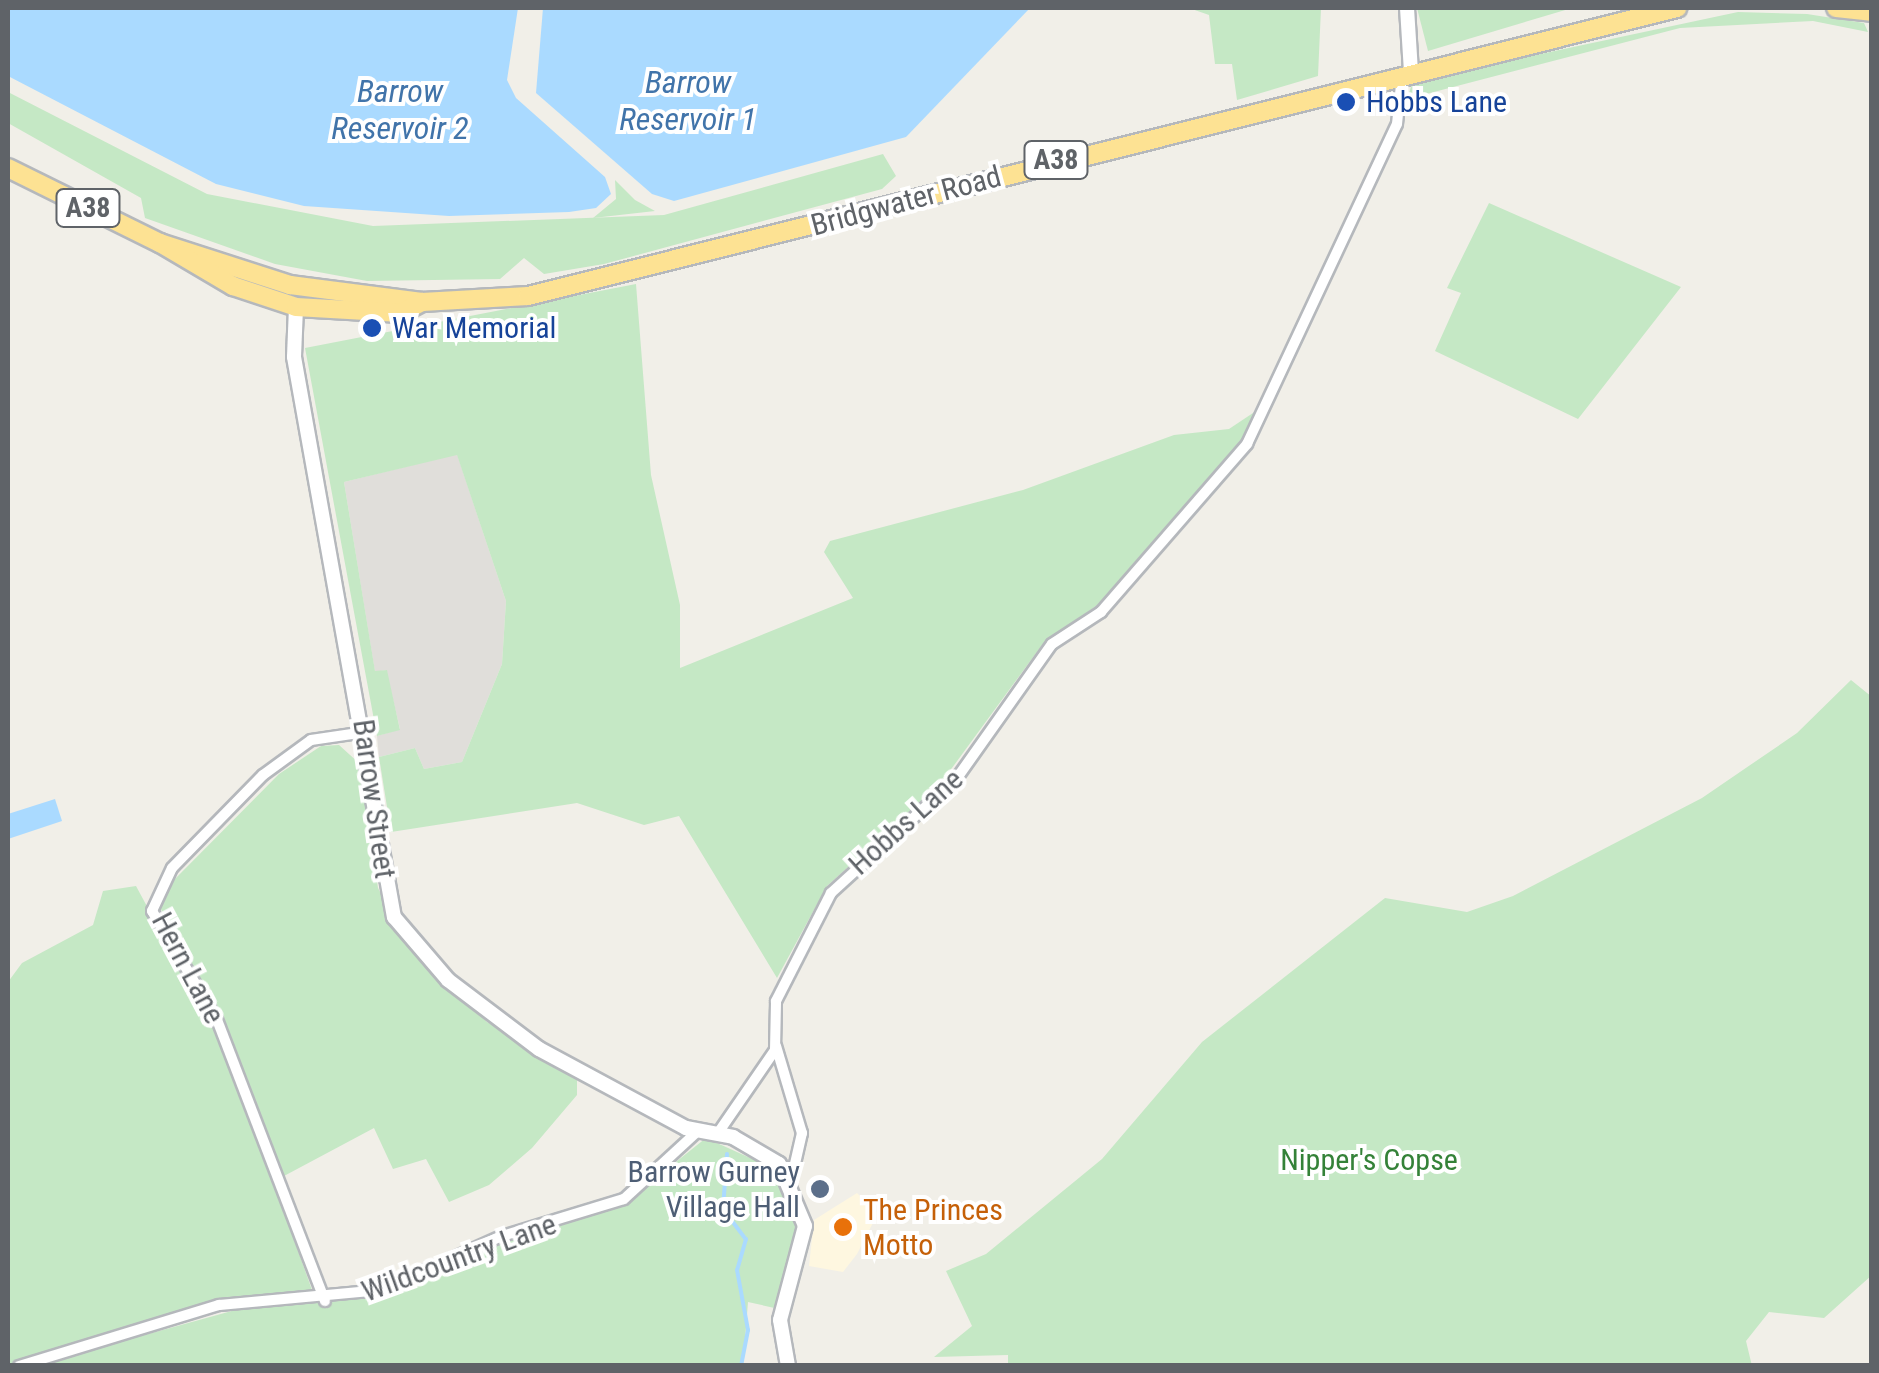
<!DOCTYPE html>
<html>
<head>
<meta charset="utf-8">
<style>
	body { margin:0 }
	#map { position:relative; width:1879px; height:1373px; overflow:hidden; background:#f1efe8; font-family:"Roboto Condensed",sans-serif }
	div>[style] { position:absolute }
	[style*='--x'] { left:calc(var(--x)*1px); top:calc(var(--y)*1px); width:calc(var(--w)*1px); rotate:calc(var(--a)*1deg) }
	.commercial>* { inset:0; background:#fef7e0 }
	.industrial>* { inset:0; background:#e0deda }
	.green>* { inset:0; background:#c5e8c5 }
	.water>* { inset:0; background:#aadaff }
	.stream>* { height:4px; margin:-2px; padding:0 2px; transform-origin:2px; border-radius:2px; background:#aadaff }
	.roads { filter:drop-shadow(2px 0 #b5b8bc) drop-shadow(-2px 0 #b5b8bc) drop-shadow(0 2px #b5b8bc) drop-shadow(0 -2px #b5b8bc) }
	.street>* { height:10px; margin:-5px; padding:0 5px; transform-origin:5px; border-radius:5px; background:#fff }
	.secondary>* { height:14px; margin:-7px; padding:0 7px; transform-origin:7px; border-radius:7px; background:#fff }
	.highway>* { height:18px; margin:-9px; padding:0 9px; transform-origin:9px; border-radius:9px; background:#fde293 }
	.dots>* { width:28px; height:28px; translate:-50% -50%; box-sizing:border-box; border:5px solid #fff; border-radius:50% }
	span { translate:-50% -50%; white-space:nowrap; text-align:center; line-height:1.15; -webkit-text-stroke:8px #fff; paint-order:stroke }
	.shield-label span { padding:2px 8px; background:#fff; border:2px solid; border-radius:8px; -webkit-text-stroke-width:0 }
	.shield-label { font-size:28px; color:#5f6368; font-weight:700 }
	.transit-label { font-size:30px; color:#164399 }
	.left { translate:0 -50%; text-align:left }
	.street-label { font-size:30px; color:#5f6368 }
	.park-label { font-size:30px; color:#348238 }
	.service-label { font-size:30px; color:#4e5e75 }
	.right { translate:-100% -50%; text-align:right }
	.food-label { font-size:30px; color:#c56008 }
	.water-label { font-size:32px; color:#4174aa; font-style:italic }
	.frame { position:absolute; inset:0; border:10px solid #5f6368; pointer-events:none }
</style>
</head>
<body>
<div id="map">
	<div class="commercial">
		<i style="clip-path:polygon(857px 1193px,878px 1213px,857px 1254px,843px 1272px,809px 1266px,814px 1220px)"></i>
	</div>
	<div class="industrial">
		<i style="clip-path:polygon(457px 454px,506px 601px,502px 664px,462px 762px,424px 769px,415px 748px,379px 757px,377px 736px,400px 729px,386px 670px,375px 672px,344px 482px)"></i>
	</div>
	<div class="green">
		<i style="clip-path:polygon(1189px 8px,1321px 8px,1318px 76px,1237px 100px,1232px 64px,1215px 64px,1209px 15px)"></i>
		<i style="clip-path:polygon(1417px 8px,1572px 8px,1428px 51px)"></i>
		<i style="clip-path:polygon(1738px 12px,1807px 14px,1864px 23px,1868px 32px,1813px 21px,1680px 28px,1407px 99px,1413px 81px)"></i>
		<i style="clip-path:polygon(8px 92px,207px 194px,373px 226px,664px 215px,883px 154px,896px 176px,882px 189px,604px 264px,544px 274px,524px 258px,500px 279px,367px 281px,275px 264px,145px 218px,141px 198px,8px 123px)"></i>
		<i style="clip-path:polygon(615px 180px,635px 200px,655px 211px,593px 218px,616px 199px)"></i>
		<i style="clip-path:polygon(1489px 203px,1681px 287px,1578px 419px,1435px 351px,1461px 293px,1447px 288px)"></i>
		<i style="clip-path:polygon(636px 284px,651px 475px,680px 605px,680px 668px,853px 598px,824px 552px,830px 541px,1023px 490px,1174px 435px,1229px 429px,1256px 411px,1238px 449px,1107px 598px,1042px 645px,941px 783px,827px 886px,777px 978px,679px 816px,644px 825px,577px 803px,391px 832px,379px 757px,415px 748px,424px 769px,462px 762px,502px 664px,506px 601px,457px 455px,344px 482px,375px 671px,387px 670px,400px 730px,377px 736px,305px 348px)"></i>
		<i style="clip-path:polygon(1851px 680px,1872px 697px,1872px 1275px,1824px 1318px,1769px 1312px,1746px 1341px,1752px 1366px,1008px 1366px,1008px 1355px,934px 1357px,972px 1326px,946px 1271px,986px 1254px,1102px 1159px,1202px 1042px,1385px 898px,1467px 912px,1513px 896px,1702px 798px,1797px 733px)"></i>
		<i style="clip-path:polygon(339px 745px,360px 764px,378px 888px,407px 944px,487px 1022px,577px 1075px,577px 1095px,532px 1148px,489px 1185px,449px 1202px,426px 1159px,393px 1169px,374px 1128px,284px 1176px,223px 1019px,159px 906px,168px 886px,279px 774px,321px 746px)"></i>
		<i style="clip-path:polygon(136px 886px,230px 1060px,312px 1290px,208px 1302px,8px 1365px,8px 982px,22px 963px,93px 925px,103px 891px)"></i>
		<i style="clip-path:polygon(706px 1138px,777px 1170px,799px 1228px,779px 1309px,748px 1302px,743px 1365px,32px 1366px,239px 1309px,388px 1295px,473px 1252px,628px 1200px)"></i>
	</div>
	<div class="water">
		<i style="clip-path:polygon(8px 8px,518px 8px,507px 80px,516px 98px,605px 177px,611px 194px,596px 208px,569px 212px,449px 216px,304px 206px,216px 184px,8px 76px)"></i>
		<i style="clip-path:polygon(543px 8px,1030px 8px,906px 137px,674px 201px,652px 194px,536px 93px)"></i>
		<i style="clip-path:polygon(55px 799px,62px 821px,8px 839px,8px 814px)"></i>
	</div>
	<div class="stream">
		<i style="--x:727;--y:1154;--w:55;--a:94.2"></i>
		<i style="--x:723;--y:1209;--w:38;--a:53"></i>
		<i style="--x:746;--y:1239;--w:32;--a:106"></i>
		<i style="--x:737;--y:1270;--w:61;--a:79.6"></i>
		<i style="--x:748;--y:1330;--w:37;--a:101"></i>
	</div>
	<div class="roads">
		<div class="street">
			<i style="--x:776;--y:1046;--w:91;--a:73.4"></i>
			<i style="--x:802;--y:1133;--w:49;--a:102.9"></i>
			<i style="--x:718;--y:1133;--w:101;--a:-55.5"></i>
			<i style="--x:775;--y:1050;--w:49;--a:-88.8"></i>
			<i style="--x:776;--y:1001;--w:121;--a:-63"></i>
			<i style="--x:831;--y:893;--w:171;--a:-42.4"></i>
			<i style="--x:957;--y:778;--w:164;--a:-54.7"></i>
			<i style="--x:1052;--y:644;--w:59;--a:-33.1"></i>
			<i style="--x:1101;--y:612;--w:223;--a:-49"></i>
			<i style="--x:1247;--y:444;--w:353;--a:-64.9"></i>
			<i style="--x:1397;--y:124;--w:49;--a:-84.2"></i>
			<i style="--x:325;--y:1301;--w:301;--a:-111"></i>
			<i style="--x:217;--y:1020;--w:127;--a:-120.8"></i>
			<i style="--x:152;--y:911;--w:47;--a:-65.1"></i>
			<i style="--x:172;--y:868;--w:130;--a:-45.6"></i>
			<i style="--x:263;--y:775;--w:59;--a:-36.1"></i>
			<i style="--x:311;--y:740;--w:55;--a:-8.4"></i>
			<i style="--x:19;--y:1366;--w:209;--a:-17"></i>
			<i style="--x:219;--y:1305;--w:163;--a:-5.3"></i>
			<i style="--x:381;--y:1290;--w:133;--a:-24.1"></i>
			<i style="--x:502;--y:1236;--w:127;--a:-16.9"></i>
			<i style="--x:624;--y:1199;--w:100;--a:-42.6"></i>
		</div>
		<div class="secondary">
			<i style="--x:1407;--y:8;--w:64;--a:86.4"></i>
			<i style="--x:296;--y:307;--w:50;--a:92.3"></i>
			<i style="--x:294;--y:357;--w:569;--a:79.88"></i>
			<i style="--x:394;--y:917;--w:83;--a:49.4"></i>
			<i style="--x:448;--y:980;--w:114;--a:37.2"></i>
			<i style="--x:539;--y:1049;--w:167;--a:28.3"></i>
			<i style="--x:686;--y:1128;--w:48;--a:10.8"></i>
			<i style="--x:733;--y:1137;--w:53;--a:30.4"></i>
			<i style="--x:779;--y:1164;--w:67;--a:67.2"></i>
			<i style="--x:805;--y:1226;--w:97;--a:104.9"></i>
			<i style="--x:780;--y:1320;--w:47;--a:80.1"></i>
		</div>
		<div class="highway">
			<i style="--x:1836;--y:8;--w:36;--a:6"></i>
			<i style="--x:8;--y:168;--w:169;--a:26.3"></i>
			<i style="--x:160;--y:243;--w:137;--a:17.9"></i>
			<i style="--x:290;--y:285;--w:133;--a:7.3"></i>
			<i style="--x:422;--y:302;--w:106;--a:-3.2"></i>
			<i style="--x:528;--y:296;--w:1185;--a:-14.07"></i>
			<i style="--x:160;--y:243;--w:85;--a:30.5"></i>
			<i style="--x:233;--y:286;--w:66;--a:18.4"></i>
			<i style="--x:296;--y:307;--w:105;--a:3.3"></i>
			<i style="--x:401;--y:313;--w:24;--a:-28"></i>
		</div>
	</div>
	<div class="dots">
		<i style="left:1346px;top:102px;background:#1a4fb4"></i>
		<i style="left:372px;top:328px;background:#1a4fb4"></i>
		<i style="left:820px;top:1189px;background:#5c6f8a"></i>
		<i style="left:843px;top:1227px;background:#e8710a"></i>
	</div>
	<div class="shield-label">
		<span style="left:1056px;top:160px">A38</span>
		<span style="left:88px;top:208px">A38</span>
	</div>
	<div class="transit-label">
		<span class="left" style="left:1366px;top:102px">Hobbs Lane</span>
		<span class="left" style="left:392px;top:328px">War Memorial</span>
	</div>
	<div class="street-label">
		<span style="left:906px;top:201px;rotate:-15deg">Bridgwater Road</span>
		<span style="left:374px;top:799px;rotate:82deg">Barrow Street</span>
		<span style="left:906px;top:822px;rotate:-42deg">Hobbs Lane</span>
		<span style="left:188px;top:968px;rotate:62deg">Hern Lane</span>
		<span style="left:459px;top:1258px;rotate:-20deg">Wildcountry Lane</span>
	</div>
	<div class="park-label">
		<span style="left:1369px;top:1160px">Nipper's Copse</span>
	</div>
	<div class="service-label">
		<span class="right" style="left:800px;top:1189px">Barrow Gurney<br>Village Hall</span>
	</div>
	<div class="food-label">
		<span class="left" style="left:863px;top:1227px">The Princes<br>Motto</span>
	</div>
	<div class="water-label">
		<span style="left:688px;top:101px">Barrow<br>Reservoir 1</span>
		<span style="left:400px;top:110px">Barrow<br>Reservoir 2</span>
	</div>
	<div class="frame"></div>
</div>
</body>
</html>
